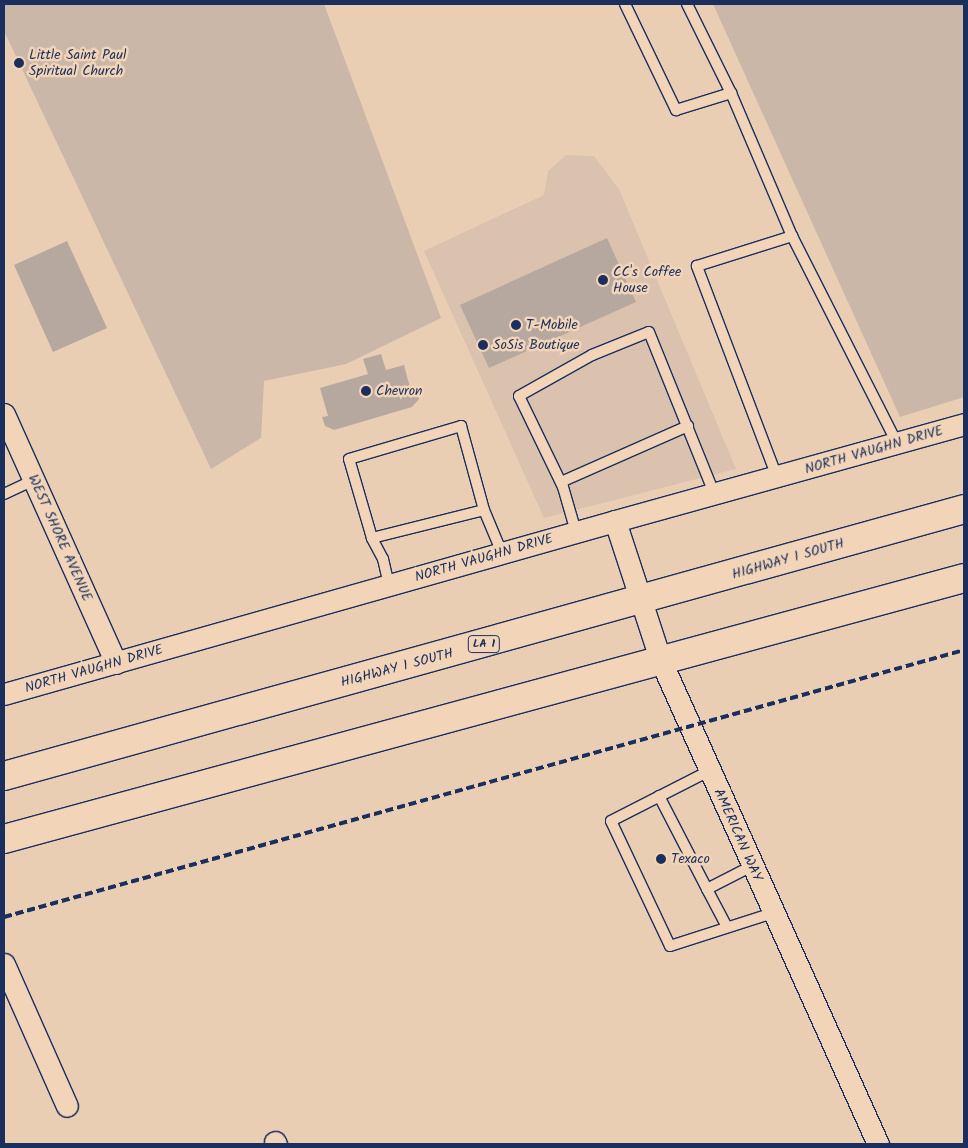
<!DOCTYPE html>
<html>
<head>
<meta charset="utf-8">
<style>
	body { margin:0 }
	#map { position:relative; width:968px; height:1148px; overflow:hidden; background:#e9ceb4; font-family:Kalam,sans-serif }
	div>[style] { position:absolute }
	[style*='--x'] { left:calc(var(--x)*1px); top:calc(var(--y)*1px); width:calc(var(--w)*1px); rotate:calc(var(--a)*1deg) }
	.built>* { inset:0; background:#dac2ae }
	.green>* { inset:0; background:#cbb7a8 }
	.building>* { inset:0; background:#b6a79f }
	.roads { filter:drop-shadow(1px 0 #1b2f5e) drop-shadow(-1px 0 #1b2f5e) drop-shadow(0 1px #1b2f5e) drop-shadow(0 -1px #1b2f5e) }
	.lane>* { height:10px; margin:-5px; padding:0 5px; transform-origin:5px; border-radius:5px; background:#f2d5b8 }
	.street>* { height:21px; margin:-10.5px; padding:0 10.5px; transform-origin:10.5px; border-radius:10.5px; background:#f2d5b8 }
	.highway>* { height:28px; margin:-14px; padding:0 14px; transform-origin:14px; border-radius:14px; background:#f2d5b8 }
	.rail>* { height:4px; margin-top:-2px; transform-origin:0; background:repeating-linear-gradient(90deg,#1b2f5e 0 8px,transparent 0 12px) }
	.dots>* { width:14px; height:14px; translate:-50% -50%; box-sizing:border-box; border:2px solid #f2d5b8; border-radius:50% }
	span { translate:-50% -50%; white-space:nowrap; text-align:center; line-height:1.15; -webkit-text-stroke:5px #f2d5b8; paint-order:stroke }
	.shield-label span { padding:1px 4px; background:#f2d5b8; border:1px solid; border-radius:4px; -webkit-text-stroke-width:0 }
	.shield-label { font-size:12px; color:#1b2f5e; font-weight:700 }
	.poi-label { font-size:14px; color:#1b2f5e }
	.left { translate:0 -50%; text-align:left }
	.street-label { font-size:14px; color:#1b2f5e }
	.frame { position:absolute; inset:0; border:5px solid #1b2f5e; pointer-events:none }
</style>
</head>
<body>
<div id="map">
	<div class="built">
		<i style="clip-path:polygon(566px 155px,594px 156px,619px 189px,736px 469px,544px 518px,424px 251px,544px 195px,548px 171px)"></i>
	</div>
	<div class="green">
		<i style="clip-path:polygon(4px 4px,324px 4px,441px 318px,346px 364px,264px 381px,261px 438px,211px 469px,4px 31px)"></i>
		<i style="clip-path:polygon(713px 4px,964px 4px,964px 397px,900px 417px)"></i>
	</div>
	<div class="building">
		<i style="clip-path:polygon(607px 238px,636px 302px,489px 368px,460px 305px)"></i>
		<i style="clip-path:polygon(67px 241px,107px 328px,53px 352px,14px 265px)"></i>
		<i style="clip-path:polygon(381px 354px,386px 370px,404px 365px,412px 395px,417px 393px,419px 399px,412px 407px,334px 430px,325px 426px,322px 417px,328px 416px,320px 388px,368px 374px,363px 359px)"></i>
	</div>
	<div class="roads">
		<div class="lane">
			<i style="--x:625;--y:4;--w:118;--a:64.3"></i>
			<i style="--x:676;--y:110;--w:58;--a:-17.2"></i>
			<i style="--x:687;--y:4;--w:99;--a:63.7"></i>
			<i style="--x:731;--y:93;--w:155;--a:66.9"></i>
			<i style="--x:777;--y:477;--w:226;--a:-110.8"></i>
			<i style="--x:697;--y:266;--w:100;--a:-17.5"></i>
			<i style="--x:792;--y:236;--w:232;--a:63.1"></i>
			<i style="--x:561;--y:482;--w:139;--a:-23.8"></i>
			<i style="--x:4;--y:494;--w:33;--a:-25"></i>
			<i style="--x:576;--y:532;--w:47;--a:-106.1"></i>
			<i style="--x:563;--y:487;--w:101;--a:-115.8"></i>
			<i style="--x:519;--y:396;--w:84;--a:-29.3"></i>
			<i style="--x:592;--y:355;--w:61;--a:-22"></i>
			<i style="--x:649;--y:332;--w:174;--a:68"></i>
			<i style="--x:372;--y:538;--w:82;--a:-106.2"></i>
			<i style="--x:349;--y:459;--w:117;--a:-16.4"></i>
			<i style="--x:461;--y:426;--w:87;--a:74.7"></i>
			<i style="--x:389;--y:585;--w:27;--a:-103"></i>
			<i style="--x:383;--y:559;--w:24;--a:-118"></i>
			<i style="--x:372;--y:538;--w:115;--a:-14"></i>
			<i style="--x:484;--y:510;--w:47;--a:67.3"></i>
			<i style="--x:709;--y:771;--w:110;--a:153"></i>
			<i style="--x:611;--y:821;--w:138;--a:64.7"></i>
			<i style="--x:670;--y:946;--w:108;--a:-17.8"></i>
			<i style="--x:659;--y:796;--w:105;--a:62.7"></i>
			<i style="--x:727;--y:927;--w:43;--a:-117.8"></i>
			<i style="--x:707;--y:889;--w:51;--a:-27.1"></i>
		</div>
		<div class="street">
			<i style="--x:4;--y:414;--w:273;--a:65.8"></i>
			<i style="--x:615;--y:521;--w:145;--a:71.9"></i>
			<i style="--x:660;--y:659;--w:532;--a:65.8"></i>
			<i style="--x:4;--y:694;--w:635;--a:-15.81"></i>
			<i style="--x:615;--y:521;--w:362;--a:-15.5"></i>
			<i style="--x:4;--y:964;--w:155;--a:66.1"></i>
			<i style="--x:275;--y:1142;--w:2;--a:63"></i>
		</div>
		<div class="highway">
			<i style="--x:4;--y:776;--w:996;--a:-15.54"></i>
			<i style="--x:4;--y:839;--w:995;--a:-15.21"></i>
		</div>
	</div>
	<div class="rail">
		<i style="--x:4;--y:917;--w:996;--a:-15.54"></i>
	</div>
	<div class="dots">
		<i style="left:19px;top:63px;background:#1b2f5e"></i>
		<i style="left:603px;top:280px;background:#1b2f5e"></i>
		<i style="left:516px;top:325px;background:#1b2f5e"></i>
		<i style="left:483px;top:345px;background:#1b2f5e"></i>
		<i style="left:366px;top:391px;background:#1b2f5e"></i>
		<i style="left:661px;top:859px;background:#1b2f5e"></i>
	</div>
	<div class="shield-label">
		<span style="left:484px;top:644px">LA 1</span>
	</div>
	<div class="poi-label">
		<span class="left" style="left:29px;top:63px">Little Saint Paul<br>Spiritual Church</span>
		<span class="left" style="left:613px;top:280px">CC's Coffee<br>House</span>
		<span class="left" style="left:526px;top:325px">T-Mobile</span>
		<span class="left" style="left:493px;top:345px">SoSis Boutique</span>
		<span class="left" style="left:376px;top:391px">Chevron</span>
		<span class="left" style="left:671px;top:859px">Texaco</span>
	</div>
	<div class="street-label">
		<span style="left:874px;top:450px;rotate:-16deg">NORTH VAUGHN DRIVE</span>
		<span style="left:60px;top:538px;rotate:66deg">WEST SHORE AVENUE</span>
		<span style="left:484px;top:558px;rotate:-16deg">NORTH VAUGHN DRIVE</span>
		<span style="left:788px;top:559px;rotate:-16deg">HIGHWAY 1 SOUTH</span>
		<span style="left:397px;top:668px;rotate:-15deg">HIGHWAY 1 SOUTH</span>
		<span style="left:94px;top:669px;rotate:-16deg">NORTH VAUGHN DRIVE</span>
		<span style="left:738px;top:835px;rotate:66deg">AMERICAN WAY</span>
	</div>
	<div class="frame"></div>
</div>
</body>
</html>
